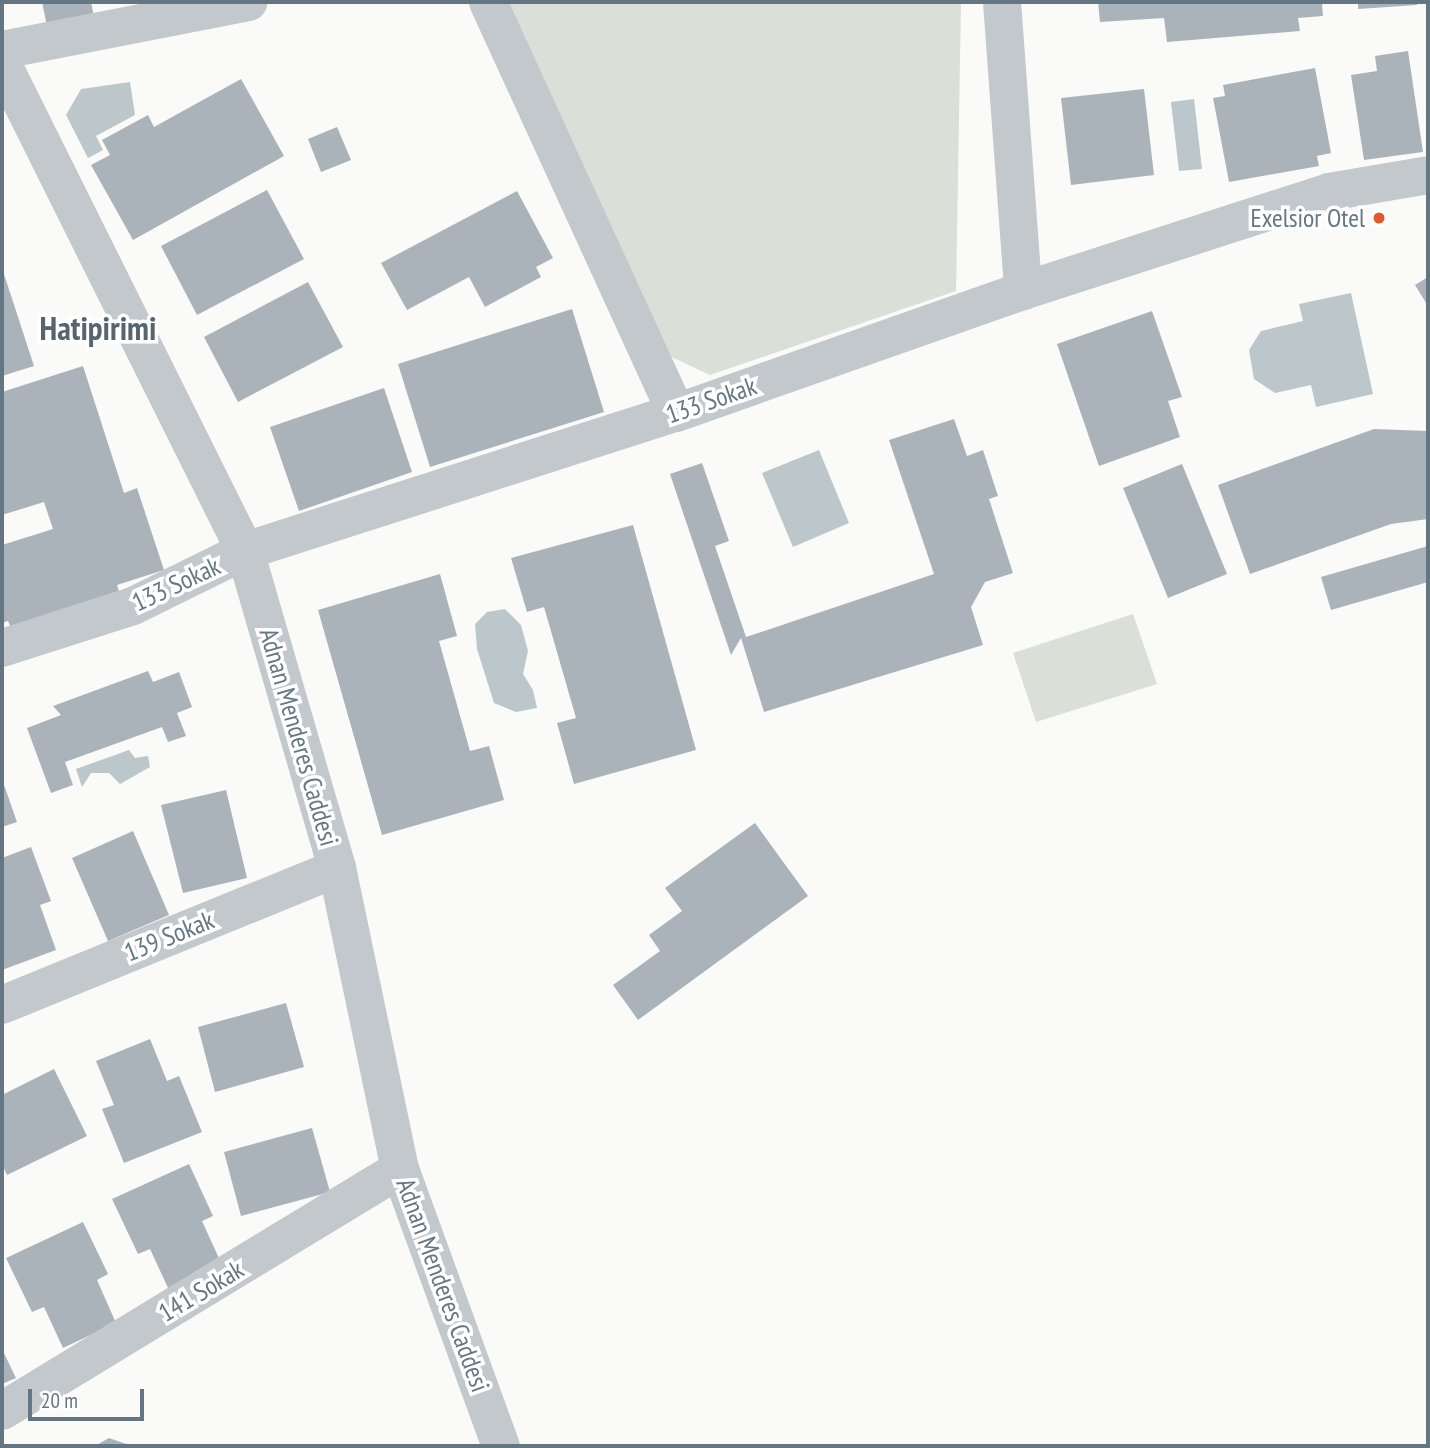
<!DOCTYPE html>
<html>
<head>
<meta charset="utf-8">
<style>
	body { margin:0 }
	#map { position:relative; width:1430px; height:1448px; overflow:hidden; background:#fafaf8; font-family:"PT Sans Narrow",sans-serif }
	div>[style] { position:absolute }
	[style*='--x'] { left:calc(var(--x)*1px); top:calc(var(--y)*1px); width:calc(var(--w)*1px); rotate:calc(var(--a)*1deg) }
	.green>* { inset:0; background:#dadfd7 }
	.water>* { inset:0; background:#bbc7cb }
	.building>* { inset:0; background:#aab3b9 }
	.minor>* { height:38px; margin:-19px; padding:0 19px; transform-origin:19px; border-radius:19px; background:#c3c8cc }
	.tertiary>* { height:38px; margin:-19px; padding:0 19px; transform-origin:19px; border-radius:19px; background:#c3c8cc }
	.dots>* { width:19px; height:19px; translate:-50% -50%; box-sizing:border-box; border:4px solid #fff; border-radius:50% }
	span { translate:-50% -50%; white-space:nowrap; text-align:center; line-height:1.15; -webkit-text-stroke:7px #fff; paint-order:stroke }
	.poi-label { font-size:26px; color:#657683 }
	.right { translate:-100% -50%; text-align:right }
	.street-label { font-size:26px; color:#657683 }
	.district-label { font-size:33px; color:#57646e; font-weight:700 }
	.frame { position:absolute; inset:0; border:4px solid #657683; pointer-events:none }
	.scale { position:absolute; left:28px; top:1389px; width:116px; height:32px; box-sizing:border-box; border:4px solid #657683; border-top:0; padding-left:9px; font-size:21px; line-height:24px; white-space:nowrap; color:#657683; -webkit-text-stroke:5px #fff; paint-order:stroke }
</style>
</head>
<body>
<div id="map">
	<div class="green">
		<i style="clip-path:polygon(521px 2px,961px 2px,956px 291px,710px 375px,648px 346px,500px 6px)"></i>
		<i style="clip-path:polygon(1133px 614px,1157px 684px,1036px 722px,1013px 653px)"></i>
	</div>
	<div class="water">
		<i style="clip-path:polygon(130px 82px,135px 115px,96px 136px,103px 150px,88px 158px,66px 115px,81px 89px)"></i>
		<i style="clip-path:polygon(1194px 99px,1202px 169px,1179px 171px,1171px 102px)"></i>
		<i style="clip-path:polygon(1351px 293px,1373px 394px,1316px 407px,1311px 385px,1275px 393px,1254px 379px,1249px 350px,1261px 331px,1303px 321px,1299px 304px)"></i>
		<i style="clip-path:polygon(819px 450px,849px 523px,793px 547px,762px 473px)"></i>
		<i style="clip-path:polygon(505px 609px,521px 625px,528px 651px,523px 674px,533px 690px,537px 708px,516px 712px,494px 703px,477px 649px,475px 624px,487px 612px)"></i>
		<i style="clip-path:polygon(129px 750px,135px 758px,148px 756px,150px 767px,120px 784px,109px 773px,91px 773px,82px 787px,76px 769px)"></i>
	</div>
	<div class="building">
		<i style="clip-path:polygon(42px 2px,91px 2px,96px 27px,49px 36px)"></i>
		<i style="clip-path:polygon(1098px 2px,1322px 2px,1323px 16px,1298px 18px,1300px 31px,1167px 42px,1164px 18px,1100px 22px)"></i>
		<i style="clip-path:polygon(1358px 2px,1417px 2px,1417px 5px,1358px 9px)"></i>
		<i style="clip-path:polygon(1408px 51px,1423px 152px,1364px 160px,1351px 75px,1377px 71px,1375px 56px)"></i>
		<i style="clip-path:polygon(1315px 68px,1331px 153px,1317px 156px,1319px 166px,1229px 182px,1213px 98px,1225px 96px,1223px 85px)"></i>
		<i style="clip-path:polygon(241px 79px,284px 156px,133px 240px,91px 165px,110px 155px,102px 140px,148px 115px,154px 127px)"></i>
		<i style="clip-path:polygon(1144px 89px,1154px 175px,1071px 185px,1061px 98px)"></i>
		<i style="clip-path:polygon(337px 127px,351px 160px,321px 172px,308px 139px)"></i>
		<i style="clip-path:polygon(267px 190px,304px 259px,197px 315px,161px 246px)"></i>
		<i style="clip-path:polygon(517px 191px,553px 258px,536px 267px,541px 277px,485px 307px,469px 277px,407px 310px,381px 263px)"></i>
		<i style="clip-path:polygon(2px 268px,34px 366px,2px 376px)"></i>
		<i style="clip-path:polygon(1428px 277px,1428px 306px,1415px 285px)"></i>
		<i style="clip-path:polygon(308px 282px,343px 347px,238px 402px,204px 337px)"></i>
		<i style="clip-path:polygon(572px 309px,604px 412px,430px 467px,398px 364px)"></i>
		<i style="clip-path:polygon(1152px 311px,1182px 397px,1168px 401px,1180px 437px,1099px 466px,1057px 344px)"></i>
		<i style="clip-path:polygon(83px 366px,124px 493px,137px 488px,164px 570px,117px 585px,121px 598px,13px 633px,8px 621px,2px 623px,2px 545px,53px 529px,44px 502px,2px 515px,2px 392px)"></i>
		<i style="clip-path:polygon(384px 388px,412px 472px,299px 511px,270px 427px)"></i>
		<i style="clip-path:polygon(954px 419px,967px 456px,983px 450px,998px 496px,989px 499px,1013px 573px,985px 582px,971px 607px,983px 645px,764px 712px,741px 638px,731px 655px,670px 474px,702px 463px,729px 541px,715px 546px,746px 637px,934px 574px,889px 440px)"></i>
		<i style="clip-path:polygon(1374px 429px,1428px 431px,1428px 519px,1391px 524px,1250px 574px,1218px 485px)"></i>
		<i style="clip-path:polygon(1182px 464px,1227px 574px,1168px 598px,1123px 488px)"></i>
		<i style="clip-path:polygon(633px 525px,696px 750px,574px 784px,557px 723px,576px 718px,544px 607px,527px 612px,511px 558px)"></i>
		<i style="clip-path:polygon(1428px 546px,1428px 582px,1331px 610px,1321px 577px)"></i>
		<i style="clip-path:polygon(440px 574px,457px 636px,439px 641px,470px 751px,489px 746px,504px 800px,382px 835px,318px 610px)"></i>
		<i style="clip-path:polygon(148px 671px,153px 682px,179px 672px,192px 707px,177px 713px,186px 736px,168px 742px,162px 727px,65px 762px,73px 785px,51px 793px,27px 728px,61px 715px,53px 706px)"></i>
		<i style="clip-path:polygon(2px 779px,17px 822px,2px 827px)"></i>
		<i style="clip-path:polygon(226px 790px,247px 878px,183px 893px,161px 805px)"></i>
		<i style="clip-path:polygon(755px 823px,808px 896px,638px 1020px,613px 985px,660px 951px,649px 935px,682px 911px,665px 888px)"></i>
		<i style="clip-path:polygon(133px 831px,169px 915px,108px 941px,72px 858px)"></i>
		<i style="clip-path:polygon(31px 847px,51px 901px,40px 905px,56px 950px,2px 970px,2px 858px)"></i>
		<i style="clip-path:polygon(286px 1003px,304px 1067px,215px 1092px,198px 1027px)"></i>
		<i style="clip-path:polygon(150px 1039px,167px 1081px,179px 1076px,202px 1132px,124px 1163px,102px 1109px,114px 1105px,96px 1061px)"></i>
		<i style="clip-path:polygon(54px 1069px,87px 1136px,7px 1175px,2px 1164px,2px 1095px)"></i>
		<i style="clip-path:polygon(312px 1128px,330px 1192px,241px 1216px,224px 1152px)"></i>
		<i style="clip-path:polygon(189px 1164px,213px 1216px,202px 1221px,222px 1265px,169px 1290px,150px 1249px,138px 1254px,112px 1199px)"></i>
		<i style="clip-path:polygon(83px 1222px,108px 1274px,97px 1280px,116px 1323px,63px 1348px,44px 1307px,32px 1312px,6px 1258px)"></i>
		<i style="clip-path:polygon(2px 1349px,16px 1378px,2px 1384px)"></i>
		<i style="clip-path:polygon(109px 1438px,132px 1446px,95px 1446px)"></i>
	</div>
	<div class="minor">
		<i style="--x:488;--y:2;--w:452;--a:65.4"></i>
		<i style="--x:1002;--y:2;--w:290;--a:85.8"></i>
		<i style="--x:2;--y:50;--w:251;--a:-11"></i>
		<i style="--x:2;--y:648;--w:138;--a:-17.8"></i>
		<i style="--x:133;--y:606;--w:125;--a:-26.2"></i>
		<i style="--x:245;--y:551;--w:453;--a:-17.8"></i>
		<i style="--x:676;--y:413;--w:368;--a:-19.4"></i>
		<i style="--x:1023;--y:291;--w:322;--a:-17.9"></i>
		<i style="--x:1329;--y:192;--w:100;--a:-9.7"></i>
		<i style="--x:2;--y:1005;--w:362;--a:-22.2"></i>
		<i style="--x:2;--y:1411;--w:466;--a:-31.3"></i>
	</div>
	<div class="tertiary">
		<i style="--x:2;--y:63;--w:545;--a:63.53"></i>
		<i style="--x:245;--y:551;--w:330;--a:73.8"></i>
		<i style="--x:337;--y:868;--w:308;--a:78.2"></i>
		<i style="--x:400;--y:1169;--w:295;--a:70"></i>
	</div>
	<div class="dots">
		<i style="left:1379px;top:218px;background:#e4572e"></i>
	</div>
	<div class="poi-label">
		<span class="right" style="left:1365px;top:218px">Exelsior Otel</span>
	</div>
	<div class="street-label">
		<span style="left:711px;top:400px;rotate:-19deg">133 Sokak</span>
		<span style="left:176px;top:584px;rotate:-25deg">133 Sokak</span>
		<span style="left:299px;top:737px;rotate:74deg">Adnan Menderes Caddesi</span>
		<span style="left:169px;top:936px;rotate:-22deg">139 Sokak</span>
		<span style="left:443px;top:1285px;rotate:70deg">Adnan Menderes Caddesi</span>
		<span style="left:201px;top:1291px;rotate:-31deg">141 Sokak</span>
	</div>
	<div class="district-label">
		<span style="left:98px;top:328px">Hatipirimi</span>
	</div>
	<div class="frame"></div>
	<div class="scale">20 m</div>
</div>
</body>
</html>
